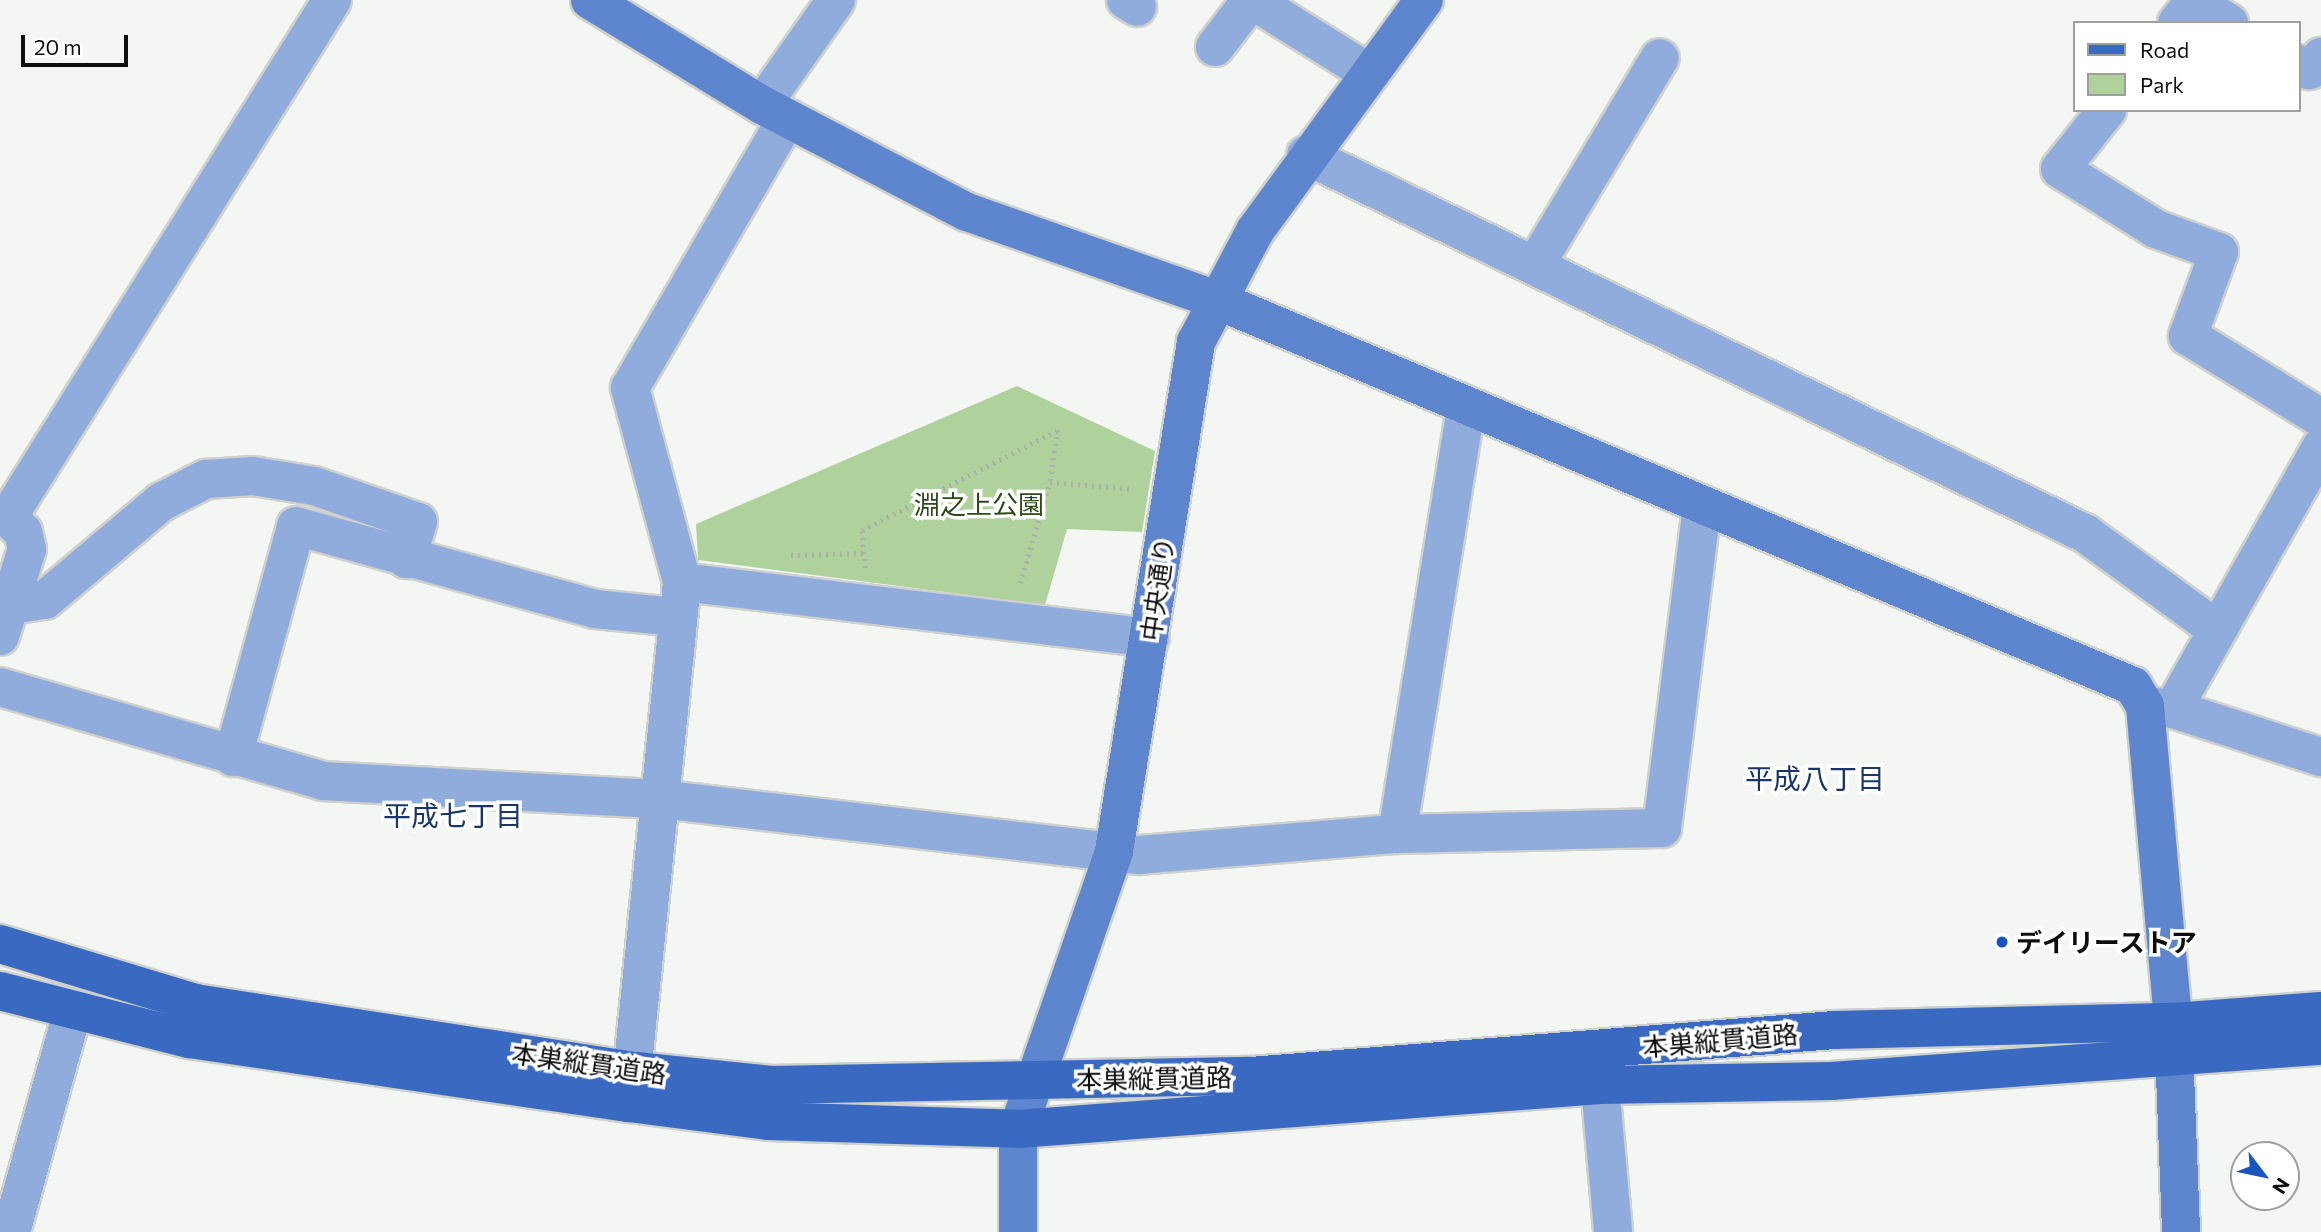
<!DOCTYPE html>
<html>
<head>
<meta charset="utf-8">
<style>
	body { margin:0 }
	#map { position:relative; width:2321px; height:1232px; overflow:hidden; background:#f4f6f3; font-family:Commissioner,"Noto Sans JP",sans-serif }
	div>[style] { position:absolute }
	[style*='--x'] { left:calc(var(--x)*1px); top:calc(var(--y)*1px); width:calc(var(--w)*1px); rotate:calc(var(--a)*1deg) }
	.green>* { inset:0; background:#afd29c }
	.path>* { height:4.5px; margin-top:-2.25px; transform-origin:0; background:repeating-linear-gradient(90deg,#acaeac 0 2px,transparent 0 7px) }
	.roads { filter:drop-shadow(2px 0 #cfd1ce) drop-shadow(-2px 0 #cfd1ce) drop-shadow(0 2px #cfd1ce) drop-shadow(0 -2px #cfd1ce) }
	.street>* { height:38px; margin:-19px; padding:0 19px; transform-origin:19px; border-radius:19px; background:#90acdd }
	.secondary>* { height:38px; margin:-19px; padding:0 19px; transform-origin:19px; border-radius:19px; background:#5e86ce }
	.primary>* { height:38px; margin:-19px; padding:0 19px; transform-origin:19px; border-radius:19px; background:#3a69c1 }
	.dots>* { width:19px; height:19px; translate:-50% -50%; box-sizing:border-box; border:4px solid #fff; border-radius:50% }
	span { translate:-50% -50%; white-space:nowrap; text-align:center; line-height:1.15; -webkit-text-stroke:7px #fff; paint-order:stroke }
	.park-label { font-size:26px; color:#2c4a17 }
	.street-label { font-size:26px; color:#0d0e0d }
	.poi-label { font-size:26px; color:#0d0e0d; font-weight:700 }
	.left { translate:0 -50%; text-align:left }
	.neighbourhood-label { font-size:28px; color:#19366c }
	.legend { position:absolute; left:2073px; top:21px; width:228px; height:91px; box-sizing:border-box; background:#fff; border:2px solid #9e9f9e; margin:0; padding:9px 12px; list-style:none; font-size:21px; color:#0d0e0d }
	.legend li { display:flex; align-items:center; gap:14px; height:35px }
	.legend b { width:35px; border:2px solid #9e9f9e }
	.north { position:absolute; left:2230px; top:1141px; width:70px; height:70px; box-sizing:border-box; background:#fff; border:2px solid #9e9f9e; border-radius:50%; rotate:122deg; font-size:19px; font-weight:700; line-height:28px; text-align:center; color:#0d0e0d }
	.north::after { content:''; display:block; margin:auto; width:24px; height:32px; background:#1a54c0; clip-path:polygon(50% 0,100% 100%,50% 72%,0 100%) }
	.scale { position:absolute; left:21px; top:35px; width:107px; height:32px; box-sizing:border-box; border:4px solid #0d0e0d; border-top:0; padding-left:9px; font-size:21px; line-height:24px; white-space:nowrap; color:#0d0e0d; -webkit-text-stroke:5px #fff; paint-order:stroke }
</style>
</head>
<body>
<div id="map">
	<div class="green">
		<i style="clip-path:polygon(1017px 386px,1155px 451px,1142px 532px,1067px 529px,1045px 605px,698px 560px,696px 524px)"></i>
	</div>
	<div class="path">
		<i style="--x:791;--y:555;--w:73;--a:-1.6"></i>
		<i style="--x:865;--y:568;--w:38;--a:-95"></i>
		<i style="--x:862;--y:530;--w:220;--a:-27"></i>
		<i style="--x:1058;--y:430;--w:53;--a:98.7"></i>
		<i style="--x:1020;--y:583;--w:105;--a:-73.5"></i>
		<i style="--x:1050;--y:482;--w:84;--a:4.8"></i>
	</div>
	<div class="roads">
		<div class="street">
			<i style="--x:1126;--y:0;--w:13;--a:32"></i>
			<i style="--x:1252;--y:0;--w:138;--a:32"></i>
			<i style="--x:2177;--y:23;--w:27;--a:-51"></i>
			<i style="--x:2194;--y:2;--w:41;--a:31"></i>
			<i style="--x:1215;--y:47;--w:59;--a:-52.5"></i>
			<i style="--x:2298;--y:64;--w:13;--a:29"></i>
			<i style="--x:2309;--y:70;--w:18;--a:-47"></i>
			<i style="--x:762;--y:105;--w:128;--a:-54.8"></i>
			<i style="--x:2107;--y:110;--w:75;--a:128.5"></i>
			<i style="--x:2060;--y:169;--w:113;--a:32"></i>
			<i style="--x:2156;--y:229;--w:67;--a:20.1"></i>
			<i style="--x:2219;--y:252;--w:90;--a:110.3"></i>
			<i style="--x:2188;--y:336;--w:156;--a:31.7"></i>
			<i style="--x:1306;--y:155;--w:867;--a:25.91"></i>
			<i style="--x:2086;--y:534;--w:160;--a:36.1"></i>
			<i style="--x:1536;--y:264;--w:240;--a:-59"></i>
			<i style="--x:0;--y:513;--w:9;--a:27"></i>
			<i style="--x:8;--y:517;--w:610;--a:-57.92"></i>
			<i style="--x:682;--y:582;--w:201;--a:-105"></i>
			<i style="--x:630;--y:388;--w:312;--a:-59.8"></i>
			<i style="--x:12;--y:605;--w:33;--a:-9"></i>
			<i style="--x:45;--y:600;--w:152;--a:-40.2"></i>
			<i style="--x:161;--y:502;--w:51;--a:-27.1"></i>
			<i style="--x:206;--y:479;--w:47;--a:-3.7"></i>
			<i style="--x:253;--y:476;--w:62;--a:9.3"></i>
			<i style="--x:314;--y:486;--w:110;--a:19.1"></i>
			<i style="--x:418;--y:522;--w:39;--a:107"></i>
			<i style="--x:0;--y:636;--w:91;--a:-72.8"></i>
			<i style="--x:27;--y:549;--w:17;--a:-103"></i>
			<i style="--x:23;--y:532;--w:21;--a:-135"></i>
			<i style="--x:0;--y:687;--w:336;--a:16.2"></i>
			<i style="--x:323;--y:781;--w:337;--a:3.1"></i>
			<i style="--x:660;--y:799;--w:482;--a:6.7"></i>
			<i style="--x:1139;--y:855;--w:259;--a:-4.7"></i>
			<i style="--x:1397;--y:834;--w:265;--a:-1.3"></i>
			<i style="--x:1662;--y:828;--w:323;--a:-82.9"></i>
			<i style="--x:2145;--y:706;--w:28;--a:6"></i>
			<i style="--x:2173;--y:709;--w:301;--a:-60.5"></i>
			<i style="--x:2173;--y:709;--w:156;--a:18"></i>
			<i style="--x:233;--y:757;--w:239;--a:-74.7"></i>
			<i style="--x:296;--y:526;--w:310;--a:15.5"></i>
			<i style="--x:595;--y:609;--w:80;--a:5.7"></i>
			<i style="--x:1397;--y:834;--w:431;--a:-80.8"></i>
			<i style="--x:1600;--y:1085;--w:148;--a:84.9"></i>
			<i style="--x:629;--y:1103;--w:524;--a:-84.19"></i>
			<i style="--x:682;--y:582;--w:471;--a:6.8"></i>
			<i style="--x:11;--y:1232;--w:230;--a:-74.4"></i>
		</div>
		<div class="secondary">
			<i style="--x:590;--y:0;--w:202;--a:31.4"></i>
			<i style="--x:762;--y:105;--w:231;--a:27.6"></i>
			<i style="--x:967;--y:212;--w:262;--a:19.4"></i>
			<i style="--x:1214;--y:299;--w:997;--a:22.84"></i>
			<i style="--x:2133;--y:686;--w:23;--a:59"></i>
			<i style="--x:2145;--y:706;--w:317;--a:84.9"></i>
			<i style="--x:2173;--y:1022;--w:210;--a:87.8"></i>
			<i style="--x:1018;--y:1232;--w:103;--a:-90"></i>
			<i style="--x:1018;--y:1129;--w:294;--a:-70.9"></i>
			<i style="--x:1114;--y:851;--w:516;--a:-80.85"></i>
			<i style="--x:1196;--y:342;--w:126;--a:-62"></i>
			<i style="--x:1255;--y:231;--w:286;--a:-53.8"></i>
		</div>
		<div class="primary">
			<i style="--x:0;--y:944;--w:204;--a:16.8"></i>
			<i style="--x:195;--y:1003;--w:446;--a:8.8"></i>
			<i style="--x:636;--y:1071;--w:136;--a:5.9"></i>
			<i style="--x:771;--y:1085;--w:479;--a:-1.1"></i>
			<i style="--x:1250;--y:1076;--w:586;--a:-4.5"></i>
			<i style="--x:1834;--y:1030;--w:339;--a:-1.4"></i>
			<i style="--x:2173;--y:1022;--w:148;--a:-4.3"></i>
			<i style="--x:0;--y:991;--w:195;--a:14.3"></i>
			<i style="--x:189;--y:1039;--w:445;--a:8.3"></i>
			<i style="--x:629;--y:1103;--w:140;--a:7.4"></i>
			<i style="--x:768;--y:1121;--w:250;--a:1.8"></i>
			<i style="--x:1018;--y:1129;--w:584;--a:-4.32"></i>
			<i style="--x:1600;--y:1085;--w:231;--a:-1"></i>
			<i style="--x:1831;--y:1081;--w:491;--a:-4.1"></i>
		</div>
	</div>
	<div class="dots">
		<i style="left:2002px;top:942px;background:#1a54c0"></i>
	</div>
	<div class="park-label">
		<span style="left:979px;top:504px">淵之上公園</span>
	</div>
	<div class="street-label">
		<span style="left:1157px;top:589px;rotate:-82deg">中央通り</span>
		<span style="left:1720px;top:1040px;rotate:-5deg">本巣縦貫道路</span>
		<span style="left:589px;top:1063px;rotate:8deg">本巣縦貫道路</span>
		<span style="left:1154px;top:1078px;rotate:-1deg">本巣縦貫道路</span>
	</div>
	<div class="poi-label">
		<span class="left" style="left:2016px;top:942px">デイリーストア</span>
	</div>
	<div class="neighbourhood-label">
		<span style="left:1815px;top:778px">平成八丁目</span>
		<span style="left:453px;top:815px">平成七丁目</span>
	</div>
	<ul class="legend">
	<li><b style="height:9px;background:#3a69c1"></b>Road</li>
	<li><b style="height:19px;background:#afd29c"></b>Park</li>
	</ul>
	<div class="north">N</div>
	<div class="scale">20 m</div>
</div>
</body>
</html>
